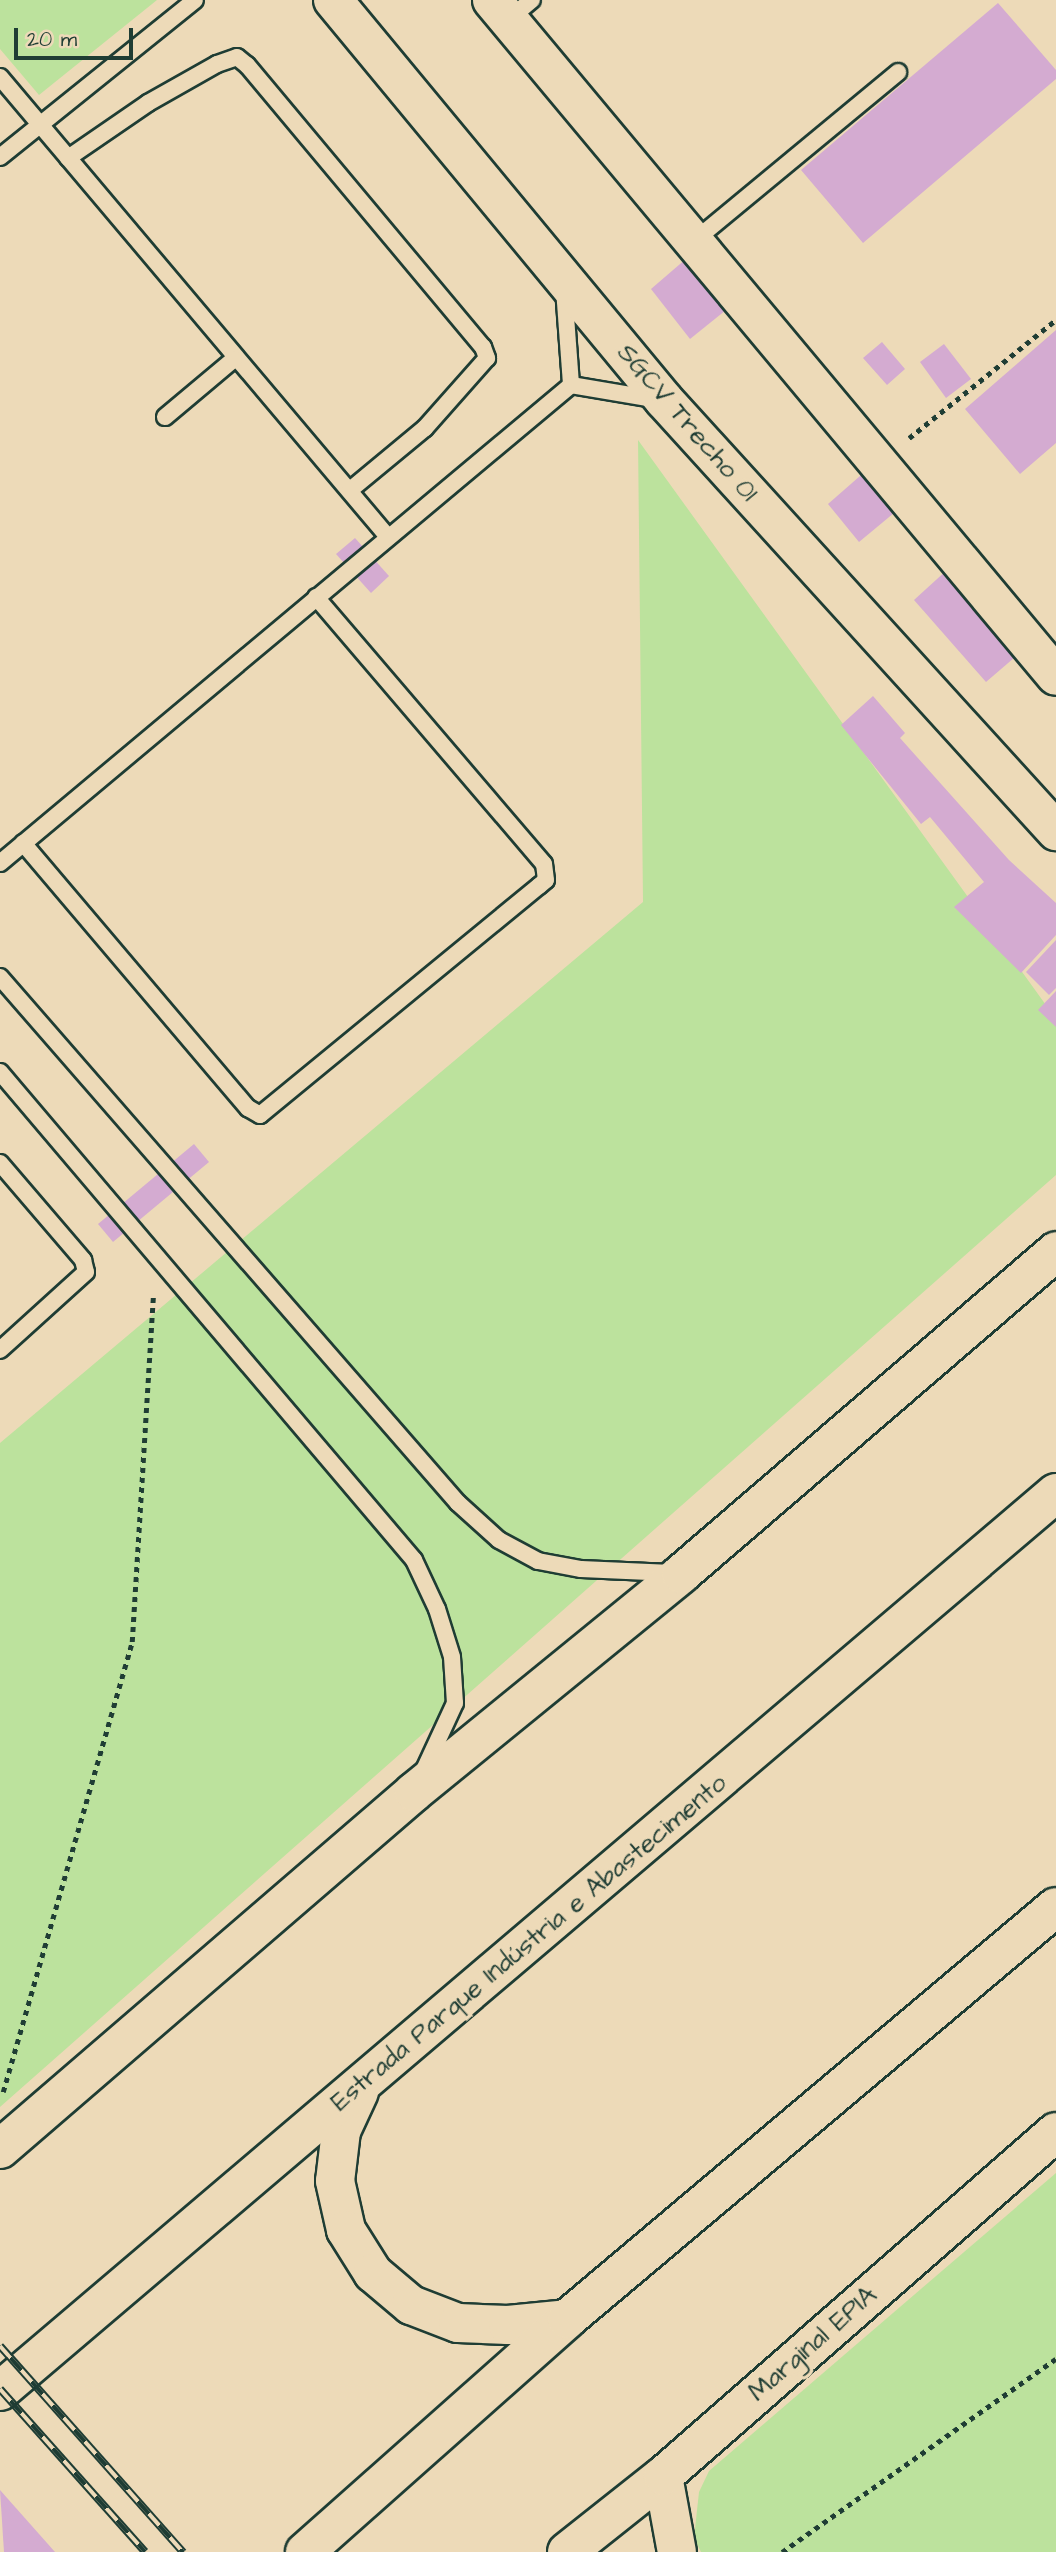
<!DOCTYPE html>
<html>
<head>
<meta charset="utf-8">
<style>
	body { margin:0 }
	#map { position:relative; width:1056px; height:2552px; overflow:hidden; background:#eddab8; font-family:"Architects Daughter",sans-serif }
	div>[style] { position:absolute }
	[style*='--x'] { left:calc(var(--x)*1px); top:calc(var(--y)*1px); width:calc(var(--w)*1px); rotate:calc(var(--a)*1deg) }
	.green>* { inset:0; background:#bce29d }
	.building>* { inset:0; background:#d4abd1 }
	.path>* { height:4.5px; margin-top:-2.25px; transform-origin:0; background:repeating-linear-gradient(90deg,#1f3d34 0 5px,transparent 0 10px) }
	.roads { filter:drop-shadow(2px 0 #1f3d34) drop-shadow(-2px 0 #1f3d34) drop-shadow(0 2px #1f3d34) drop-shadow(0 -2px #1f3d34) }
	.service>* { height:16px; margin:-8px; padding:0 8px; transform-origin:8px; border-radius:8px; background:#eddab8 }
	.tertiary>* { height:38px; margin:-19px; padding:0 19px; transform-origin:19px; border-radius:19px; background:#eddab8 }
	.primary>* { height:38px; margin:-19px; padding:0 19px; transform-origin:19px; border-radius:19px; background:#eddab8 }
	.trunk>* { height:38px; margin:-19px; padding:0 19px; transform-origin:19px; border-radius:19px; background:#eddab8 }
	.rail>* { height:8px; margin-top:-4px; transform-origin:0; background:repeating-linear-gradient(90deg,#eddab8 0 16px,#1f3d34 0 32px); box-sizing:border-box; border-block:2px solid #1f3d34 }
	span { translate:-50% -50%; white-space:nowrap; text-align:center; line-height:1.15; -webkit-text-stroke:7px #eddab8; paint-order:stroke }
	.street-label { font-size:26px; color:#1f3d34 }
	.scale { position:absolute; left:14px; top:28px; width:119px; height:32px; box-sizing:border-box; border:4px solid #1f3d34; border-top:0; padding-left:9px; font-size:21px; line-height:24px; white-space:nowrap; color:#1f3d34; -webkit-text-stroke:5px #eddab8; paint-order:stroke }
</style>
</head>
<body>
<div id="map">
	<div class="green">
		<i style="clip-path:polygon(0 0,157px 0,39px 95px,0 49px)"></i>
		<i style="clip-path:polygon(638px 440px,1056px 1019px,1056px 1175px,0 2107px,0 1443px,643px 902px)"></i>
		<i style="clip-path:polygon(1056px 2173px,1056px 2552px,701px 2552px,694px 2538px,699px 2492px,709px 2471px)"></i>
	</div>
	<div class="building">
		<i style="clip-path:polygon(998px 3px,1056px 70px,1056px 79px,863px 243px,801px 170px)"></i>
		<i style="clip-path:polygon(687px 258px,731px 306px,690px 339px,651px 289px)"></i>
		<i style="clip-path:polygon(1056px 330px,1056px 443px,1020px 474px,965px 409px)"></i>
		<i style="clip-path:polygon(882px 342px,905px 369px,887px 385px,863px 358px)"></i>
		<i style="clip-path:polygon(944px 344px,971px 379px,946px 398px,920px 362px)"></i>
		<i style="clip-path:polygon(868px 469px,900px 508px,859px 542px,828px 504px)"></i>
		<i style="clip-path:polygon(355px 538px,389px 576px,371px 593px,336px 554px)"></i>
		<i style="clip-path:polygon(948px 569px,1021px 652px,986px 682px,914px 600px)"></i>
		<i style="clip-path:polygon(873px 696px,905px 733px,900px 738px,1009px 860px,1056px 903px,1056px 935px,1021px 973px,954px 907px,984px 882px,930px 817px,921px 824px,841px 725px)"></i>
		<i style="clip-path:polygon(1056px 940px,1056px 988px,1049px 995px,1026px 972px)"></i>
		<i style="clip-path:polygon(1056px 991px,1056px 1027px,1038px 1010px)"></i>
		<i style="clip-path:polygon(194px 1144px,209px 1162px,113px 1242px,98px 1224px)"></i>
		<i style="clip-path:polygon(0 2490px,55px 2552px,4px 2552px)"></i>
	</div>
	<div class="path">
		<i style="--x:909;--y:438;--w:189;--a:-38.8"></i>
		<i style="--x:3;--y:2092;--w:468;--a:-74"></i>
		<i style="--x:132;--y:1642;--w:348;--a:-86.5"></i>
		<i style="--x:782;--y:2552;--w:335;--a:-35.2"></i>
	</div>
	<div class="roads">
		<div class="service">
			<i style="--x:508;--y:20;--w:31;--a:-40"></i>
			<i style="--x:0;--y:77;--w:602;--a:49.85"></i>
			<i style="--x:0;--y:157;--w:250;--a:-38.8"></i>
			<i style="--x:68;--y:158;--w:97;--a:-34.5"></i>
			<i style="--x:148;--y:103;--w:79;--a:-29.5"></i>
			<i style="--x:217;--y:64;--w:21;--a:-19"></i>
			<i style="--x:237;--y:57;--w:13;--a:39"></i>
			<i style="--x:247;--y:65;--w:368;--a:50.1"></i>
			<i style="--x:483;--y:347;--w:12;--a:70"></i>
			<i style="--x:487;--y:358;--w:94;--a:131.5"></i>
			<i style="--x:425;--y:428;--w:97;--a:140.4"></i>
			<i style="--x:694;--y:241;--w:265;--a:-39.6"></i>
			<i style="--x:564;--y:289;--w:96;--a:85.8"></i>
			<i style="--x:165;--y:417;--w:90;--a:-40"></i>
			<i style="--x:23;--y:843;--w:348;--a:49.7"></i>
			<i style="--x:248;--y:1108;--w:14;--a:30"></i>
			<i style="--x:260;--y:1115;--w:361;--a:-39.4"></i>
			<i style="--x:539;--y:886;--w:9;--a:-41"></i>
			<i style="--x:546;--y:880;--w:16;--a:-97"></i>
			<i style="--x:544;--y:864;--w:351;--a:-130.5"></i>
			<i style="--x:0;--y:863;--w:745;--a:-39.93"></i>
			<i style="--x:571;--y:385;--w:84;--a:9.6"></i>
			<i style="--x:0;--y:977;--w:697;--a:48.95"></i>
			<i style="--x:458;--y:1503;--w:55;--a:42.1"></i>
			<i style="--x:499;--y:1540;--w:44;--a:28.3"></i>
			<i style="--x:538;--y:1561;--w:44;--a:10.5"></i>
			<i style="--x:581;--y:1569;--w:91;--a:2.5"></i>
			<i style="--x:0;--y:1072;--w:640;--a:49.69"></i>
			<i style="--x:414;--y:1560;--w:54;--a:64.9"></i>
			<i style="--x:437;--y:1609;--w:50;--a:72.6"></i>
			<i style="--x:452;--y:1657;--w:46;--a:86.3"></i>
			<i style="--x:455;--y:1703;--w:74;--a:114.8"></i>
			<i style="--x:0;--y:1163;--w:128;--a:49.4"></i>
			<i style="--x:83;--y:1260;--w:12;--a:76"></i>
			<i style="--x:86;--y:1272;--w:116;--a:137.8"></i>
		</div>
		<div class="tertiary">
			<i style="--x:333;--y:0;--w:519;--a:50.39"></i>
			<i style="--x:664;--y:400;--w:583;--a:47.71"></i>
			<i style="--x:492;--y:0;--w:880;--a:50.16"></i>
			<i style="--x:0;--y:2149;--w:547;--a:-40.77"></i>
			<i style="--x:414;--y:1792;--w:345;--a:-39.2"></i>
			<i style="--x:681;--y:1574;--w:495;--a:-40.7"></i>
			<i style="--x:663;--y:2476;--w:77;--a:79.6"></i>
		</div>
		<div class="primary">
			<i style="--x:567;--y:2552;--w:122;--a:-38.4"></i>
			<i style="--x:663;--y:2476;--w:522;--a:-41.2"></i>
		</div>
		<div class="trunk">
			<i style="--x:359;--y:2092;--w:43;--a:114.8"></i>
			<i style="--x:341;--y:2131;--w:50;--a:96.8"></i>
			<i style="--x:335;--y:2181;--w:50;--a:77.3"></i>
			<i style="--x:346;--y:2230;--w:51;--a:57.9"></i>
			<i style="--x:373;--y:2273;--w:50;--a:40.1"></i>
			<i style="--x:411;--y:2305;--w:50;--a:21"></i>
			<i style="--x:458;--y:2323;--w:50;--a:2.3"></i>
			<i style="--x:508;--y:2325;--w:59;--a:-5.8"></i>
			<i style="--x:0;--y:2391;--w:1386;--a:-40.38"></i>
			<i style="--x:305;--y:2552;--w:351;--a:-41.6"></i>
			<i style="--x:567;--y:2319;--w:639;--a:-40.12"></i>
		</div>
	</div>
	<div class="rail">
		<i style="--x:0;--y:2346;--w:276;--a:48.4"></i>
		<i style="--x:0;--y:2389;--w:218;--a:48.3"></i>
	</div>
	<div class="street-label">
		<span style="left:687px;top:423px;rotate:49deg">SGCV Trecho 01</span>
		<span style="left:529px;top:1943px;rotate:-40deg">Estrada Parque Indústria e Abastecimento</span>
		<span style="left:813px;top:2344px;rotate:-41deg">Marginal EPIA</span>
	</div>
	<div class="scale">20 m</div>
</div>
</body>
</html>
